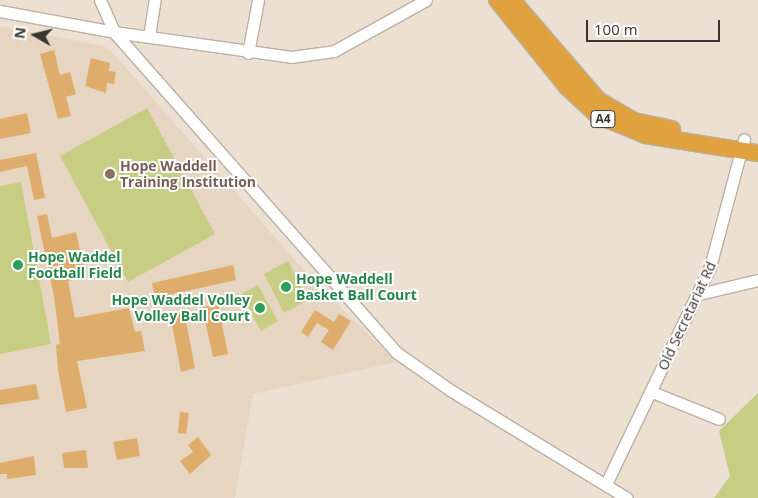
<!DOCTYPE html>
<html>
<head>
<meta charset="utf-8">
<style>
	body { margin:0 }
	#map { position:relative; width:758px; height:498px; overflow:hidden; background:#ece0d2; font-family:"Open Sans",sans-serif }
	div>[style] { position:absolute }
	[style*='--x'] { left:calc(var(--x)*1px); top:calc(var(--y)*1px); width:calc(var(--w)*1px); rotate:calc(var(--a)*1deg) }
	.built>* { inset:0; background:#e6d5c1 }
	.green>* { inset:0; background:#c7cd83 }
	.building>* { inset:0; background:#deac6b }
	.roads { filter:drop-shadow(1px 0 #bbb0a2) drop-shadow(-1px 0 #bbb0a2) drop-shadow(0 1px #bbb0a2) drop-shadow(0 -1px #bbb0a2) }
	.minor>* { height:11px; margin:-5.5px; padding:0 5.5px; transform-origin:5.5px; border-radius:5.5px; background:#fff }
	.highway>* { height:16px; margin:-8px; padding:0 8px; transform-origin:8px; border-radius:8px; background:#dfa23e }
	.dots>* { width:14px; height:14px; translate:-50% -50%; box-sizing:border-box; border:2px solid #fff; border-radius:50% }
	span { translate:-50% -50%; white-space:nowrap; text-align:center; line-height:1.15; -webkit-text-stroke:4px #fff; paint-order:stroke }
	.shield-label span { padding:1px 4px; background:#fff; border:1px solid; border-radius:4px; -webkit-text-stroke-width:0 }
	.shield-label { font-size:12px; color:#3a3530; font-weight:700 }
	.education-label { font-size:14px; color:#785e54; font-weight:700 }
	.left { translate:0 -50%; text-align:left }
	.leisure-label { font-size:14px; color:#27864d; font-weight:700 }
	.right { translate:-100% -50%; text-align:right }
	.street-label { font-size:14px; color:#3a3530 }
	.north { position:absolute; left:10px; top:10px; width:50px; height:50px; -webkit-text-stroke:4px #fff; paint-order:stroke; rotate:278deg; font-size:14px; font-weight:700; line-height:20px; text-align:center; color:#3a3530 }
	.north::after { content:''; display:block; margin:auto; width:18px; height:22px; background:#3a3530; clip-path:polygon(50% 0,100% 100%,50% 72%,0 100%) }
	.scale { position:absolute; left:586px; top:20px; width:134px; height:22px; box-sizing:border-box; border:2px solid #3a3530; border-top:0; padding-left:6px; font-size:15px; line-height:18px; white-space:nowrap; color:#3a3530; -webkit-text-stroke:4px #fff; paint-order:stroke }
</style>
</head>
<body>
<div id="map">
	<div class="built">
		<i style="clip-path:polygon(0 26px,104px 46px,112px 52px,310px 277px,396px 362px,253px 394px,235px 498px,0 498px)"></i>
	</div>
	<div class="green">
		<i style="clip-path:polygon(147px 108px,215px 234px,128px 282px,60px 156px)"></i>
		<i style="clip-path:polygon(21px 182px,51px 344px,0 354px,0 186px)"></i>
		<i style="clip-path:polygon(288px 261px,308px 300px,284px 313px,264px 274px)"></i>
		<i style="clip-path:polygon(258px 285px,278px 321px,261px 331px,241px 294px)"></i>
		<i style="clip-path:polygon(758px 393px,758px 498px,714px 498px,730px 476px,719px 431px)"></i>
	</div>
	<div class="building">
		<i style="clip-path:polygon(54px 50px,60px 75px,70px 72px,76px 94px,66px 97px,71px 116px,58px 119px,40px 54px)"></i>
		<i style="clip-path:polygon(91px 58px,110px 63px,109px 71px,116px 72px,114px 84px,107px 83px,106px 93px,85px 86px)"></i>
		<i style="clip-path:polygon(27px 113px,31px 133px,0 139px,0 119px)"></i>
		<i style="clip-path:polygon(36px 153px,45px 198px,34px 200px,27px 166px,0 172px,0 160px)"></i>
		<i style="clip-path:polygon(47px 214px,52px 238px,76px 232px,86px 277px,68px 281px,75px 318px,129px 308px,135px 332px,141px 331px,145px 351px,77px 361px,87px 408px,66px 412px,58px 370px,56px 345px,60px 344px,54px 296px,37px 216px)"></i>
		<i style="clip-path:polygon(233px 265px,236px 280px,155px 298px,152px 283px)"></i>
		<i style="clip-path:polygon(218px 304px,228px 354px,213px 357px,202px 307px)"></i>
		<i style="clip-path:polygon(315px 310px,334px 322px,339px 314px,351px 321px,333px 350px,321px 342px,329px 330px,317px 323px,308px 337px,301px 332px)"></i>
		<i style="clip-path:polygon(184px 311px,195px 368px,181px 372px,170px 314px)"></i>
		<i style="clip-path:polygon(36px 384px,39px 399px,0 405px,0 390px)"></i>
		<i style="clip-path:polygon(180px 412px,189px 413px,186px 434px,178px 433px)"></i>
		<i style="clip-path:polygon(198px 437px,211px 455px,190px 474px,180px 461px,193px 452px,188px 445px)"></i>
		<i style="clip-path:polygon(137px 438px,140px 456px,117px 460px,113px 442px)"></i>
		<i style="clip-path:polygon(86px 450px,88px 468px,64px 468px,62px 453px)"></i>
		<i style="clip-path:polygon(34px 456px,36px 475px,7px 479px,7px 474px,0 474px,0 463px)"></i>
	</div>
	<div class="roads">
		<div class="minor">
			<i style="--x:100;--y:0;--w:35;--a:66"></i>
			<i style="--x:114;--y:32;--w:179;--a:8"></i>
			<i style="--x:291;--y:57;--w:43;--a:-7.9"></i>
			<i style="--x:334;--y:51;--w:105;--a:-29"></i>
			<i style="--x:0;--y:11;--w:116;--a:10.4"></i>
			<i style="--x:114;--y:32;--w:428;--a:48.6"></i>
			<i style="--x:397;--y:353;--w:65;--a:34.9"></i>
			<i style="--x:450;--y:390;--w:207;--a:31.4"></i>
			<i style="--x:149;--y:36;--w:36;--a:-81"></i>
			<i style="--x:248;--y:53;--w:54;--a:-79.3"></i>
			<i style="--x:699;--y:294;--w:61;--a:-13.3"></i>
			<i style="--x:652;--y:392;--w:72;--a:21.9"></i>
			<i style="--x:606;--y:484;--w:241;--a:-64.4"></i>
			<i style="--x:710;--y:267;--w:132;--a:-75.1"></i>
		</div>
		<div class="highway">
			<i style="--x:497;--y:0;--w:112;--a:51.2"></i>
			<i style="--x:567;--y:87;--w:41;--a:43"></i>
			<i style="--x:597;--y:115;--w:52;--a:22.6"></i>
			<i style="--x:645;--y:135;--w:114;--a:9.1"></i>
			<i style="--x:512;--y:0;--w:132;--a:49.3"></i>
			<i style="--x:598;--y:100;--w:42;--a:30.3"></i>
			<i style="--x:634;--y:121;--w:39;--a:12"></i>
		</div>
	</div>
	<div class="dots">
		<i style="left:110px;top:174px;background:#8d6e63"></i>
		<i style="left:18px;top:265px;background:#2e9e5b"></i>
		<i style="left:286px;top:287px;background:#2e9e5b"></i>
		<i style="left:260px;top:308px;background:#2e9e5b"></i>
	</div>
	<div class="shield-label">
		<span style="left:603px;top:119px">A4</span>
	</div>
	<div class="education-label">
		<span class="left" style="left:120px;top:174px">Hope Waddell<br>Training Institution</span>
	</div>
	<div class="leisure-label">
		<span class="left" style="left:28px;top:265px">Hope Waddel<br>Football Field</span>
		<span class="left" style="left:296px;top:287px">Hope Waddell<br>Basket Ball Court</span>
		<span class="right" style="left:250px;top:308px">Hope Waddel Volley<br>Volley Ball Court</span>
	</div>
	<div class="street-label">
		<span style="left:687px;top:316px;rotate:-65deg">Old Secretariat Rd</span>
	</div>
	<div class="north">N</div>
	<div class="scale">100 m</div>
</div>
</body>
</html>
